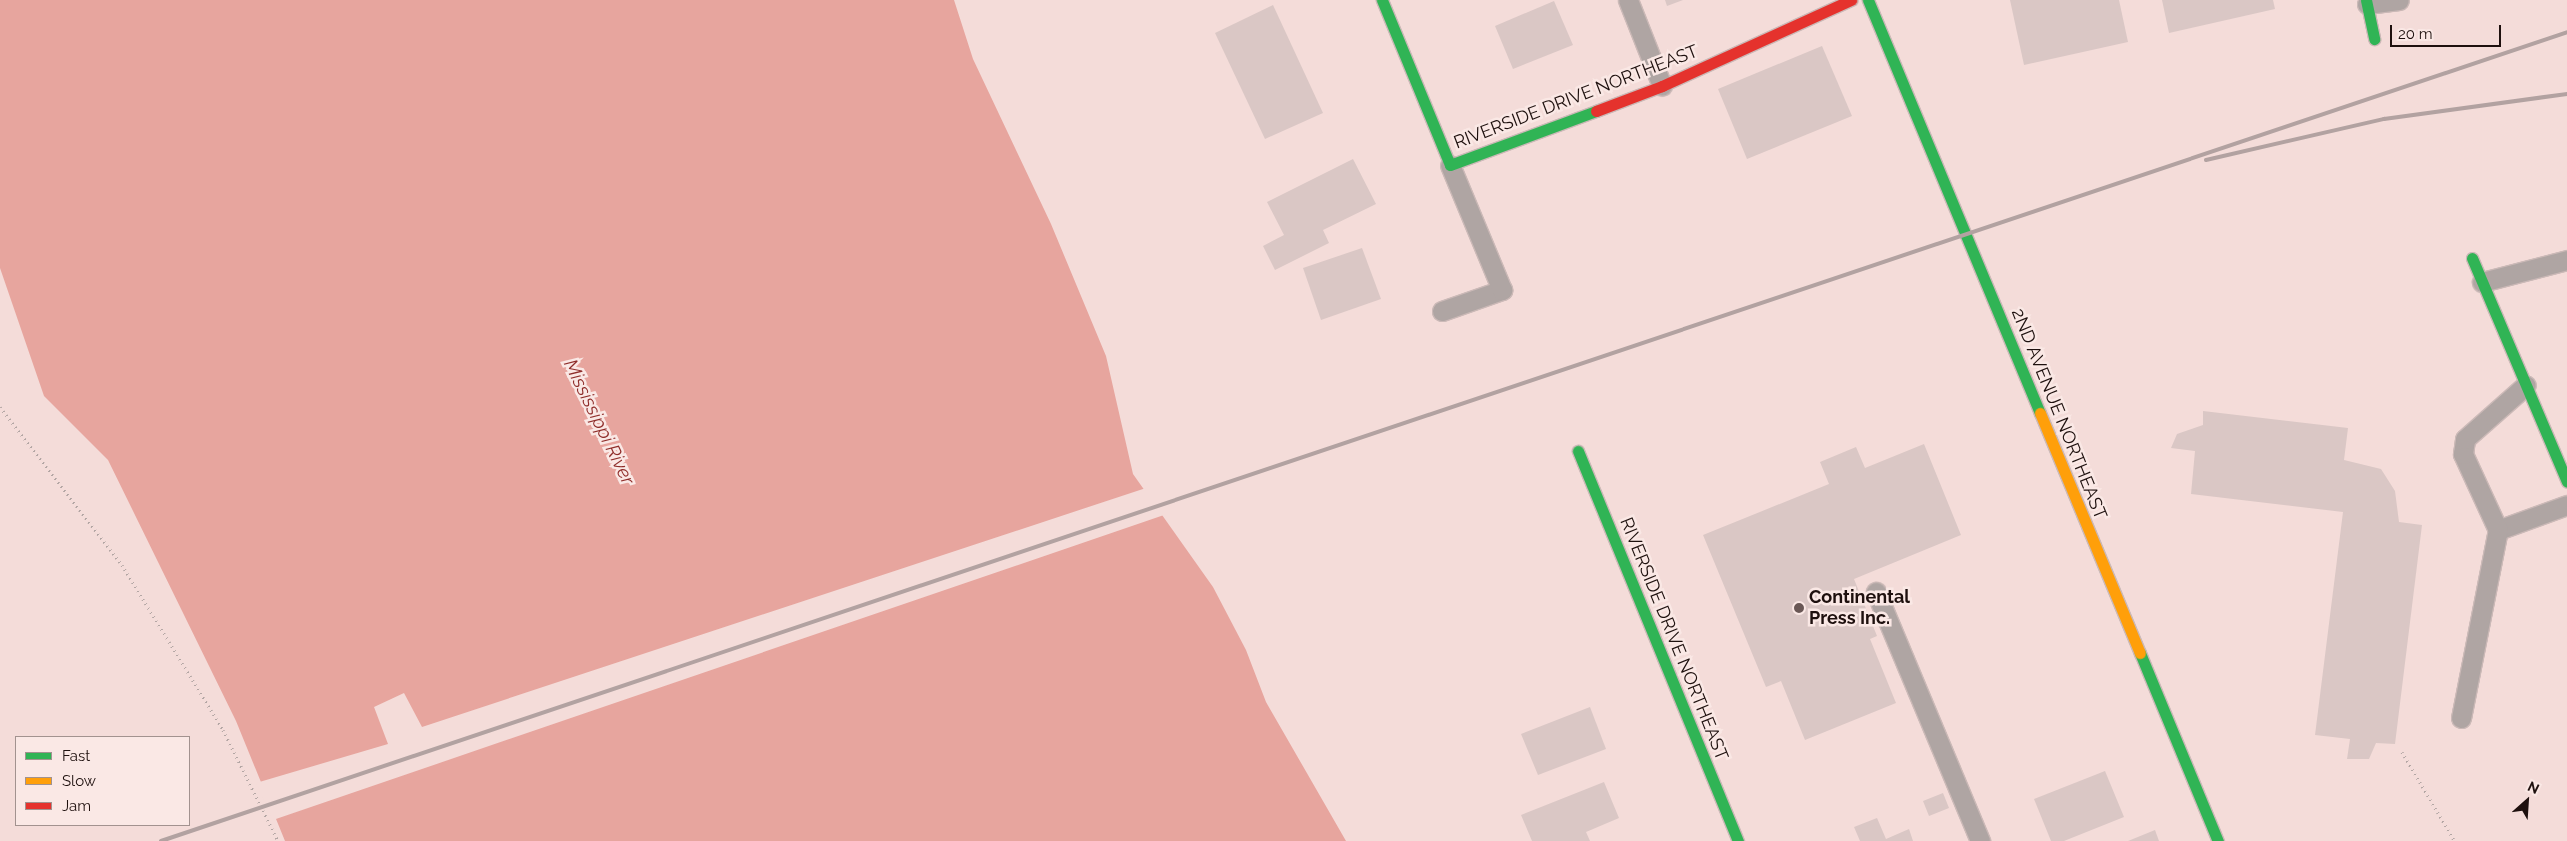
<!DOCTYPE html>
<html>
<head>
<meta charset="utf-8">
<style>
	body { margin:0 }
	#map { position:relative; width:2567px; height:841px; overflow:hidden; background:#f4dcd9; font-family:Raleway,sans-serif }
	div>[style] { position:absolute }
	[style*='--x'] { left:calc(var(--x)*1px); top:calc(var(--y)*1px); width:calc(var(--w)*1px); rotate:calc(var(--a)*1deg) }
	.water>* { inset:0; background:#e7a59e }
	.pier>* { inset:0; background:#f4dcd9 }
	.building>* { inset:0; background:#dac7c5 }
	.path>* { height:3px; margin-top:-1.5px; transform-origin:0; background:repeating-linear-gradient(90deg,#b3a6a4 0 1px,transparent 0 5px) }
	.roads { filter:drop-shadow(1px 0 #cbb9b7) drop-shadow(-1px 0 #cbb9b7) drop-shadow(0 1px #cbb9b7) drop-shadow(0 -1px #cbb9b7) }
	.lane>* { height:19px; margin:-9.5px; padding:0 9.5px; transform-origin:9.5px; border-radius:9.5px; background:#afa5a3 }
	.fast>* { height:11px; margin:-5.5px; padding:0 5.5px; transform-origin:5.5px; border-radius:5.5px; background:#30b455 }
	.slow>* { height:11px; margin:-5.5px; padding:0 5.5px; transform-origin:5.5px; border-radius:5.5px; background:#ff9f0a }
	.jam>* { height:11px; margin:-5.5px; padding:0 5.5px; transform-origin:5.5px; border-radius:5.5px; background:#e5322d }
	.rail>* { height:4px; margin:-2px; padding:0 2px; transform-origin:2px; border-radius:2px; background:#b2a2a1 }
	.dots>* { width:14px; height:14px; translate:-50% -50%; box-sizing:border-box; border:2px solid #fae8e5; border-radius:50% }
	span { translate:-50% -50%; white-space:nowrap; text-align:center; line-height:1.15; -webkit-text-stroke:5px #fae8e5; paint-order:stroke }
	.street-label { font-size:18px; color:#1e100e }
	.poi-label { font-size:18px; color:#1e100e; font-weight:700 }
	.left { translate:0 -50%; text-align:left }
	.water-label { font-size:19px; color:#8f2d2a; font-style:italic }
	.legend { position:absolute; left:15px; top:736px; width:175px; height:90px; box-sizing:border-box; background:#fae8e5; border:1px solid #a2928f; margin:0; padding:6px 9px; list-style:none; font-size:15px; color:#1e100e }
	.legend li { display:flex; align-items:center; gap:10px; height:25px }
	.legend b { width:25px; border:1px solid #a2928f }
	.north { position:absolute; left:2502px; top:776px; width:50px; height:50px; -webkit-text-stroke:4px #fae8e5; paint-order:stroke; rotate:26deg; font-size:14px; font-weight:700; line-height:20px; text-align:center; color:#1e100e }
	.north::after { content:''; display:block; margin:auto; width:18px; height:22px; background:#1e100e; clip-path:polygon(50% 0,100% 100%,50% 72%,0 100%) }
	.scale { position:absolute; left:2390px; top:25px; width:111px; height:22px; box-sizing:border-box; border:2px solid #1e100e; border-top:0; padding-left:6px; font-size:15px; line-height:18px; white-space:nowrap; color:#1e100e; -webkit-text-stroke:4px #fae8e5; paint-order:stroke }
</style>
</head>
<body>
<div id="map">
	<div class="water">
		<i style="clip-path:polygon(0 0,954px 0,973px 59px,1051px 224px,1106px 356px,1133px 474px,1213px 587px,1246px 650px,1266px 702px,1346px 841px,285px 841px,236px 721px,108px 460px,44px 396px,0 268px)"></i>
	</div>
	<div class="pier">
		<i style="clip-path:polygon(1146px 488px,1164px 515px,273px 820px,256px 783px,388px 744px,374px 707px,404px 693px,422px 727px)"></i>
	</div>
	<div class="building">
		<i style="clip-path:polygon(1665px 0,1683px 0,1667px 6px)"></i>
		<i style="clip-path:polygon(2010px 0,2119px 0,2128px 42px,2024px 65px)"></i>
		<i style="clip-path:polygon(2162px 0,2273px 0,2275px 9px,2169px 33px)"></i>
		<i style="clip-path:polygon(1554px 1px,1573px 45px,1513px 69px,1495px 26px)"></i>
		<i style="clip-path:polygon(1273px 5px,1323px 113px,1265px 139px,1215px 33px)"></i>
		<i style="clip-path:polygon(1822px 46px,1852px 116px,1747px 159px,1718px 89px)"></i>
		<i style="clip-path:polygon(1353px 159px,1376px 204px,1323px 230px,1329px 243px,1275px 270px,1263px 246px,1284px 235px,1267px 202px)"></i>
		<i style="clip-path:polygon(1362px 248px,1381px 299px,1321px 320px,1303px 268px)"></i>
		<i style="clip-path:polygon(2203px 411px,2348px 428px,2344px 460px,2381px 469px,2395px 491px,2399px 522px,2422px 525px,2395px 744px,2376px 743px,2369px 759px,2347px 759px,2350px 739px,2315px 735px,2343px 512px,2191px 494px,2195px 451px,2171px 448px,2177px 434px,2203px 425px)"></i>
		<i style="clip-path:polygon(1924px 444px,1961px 535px,1854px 579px,1877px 636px,1870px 639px,1896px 703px,1805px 740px,1781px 681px,1766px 687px,1703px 535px,1829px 484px,1820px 462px,1856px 447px,1865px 468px)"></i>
		<i style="clip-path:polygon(1590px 707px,1606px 749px,1538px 775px,1521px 734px)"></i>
		<i style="clip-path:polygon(2105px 771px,2124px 817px,2064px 841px,2051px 841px,2034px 799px)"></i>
		<i style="clip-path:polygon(1604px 782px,1619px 818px,1586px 832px,1590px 841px,1532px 841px,1521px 815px)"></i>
		<i style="clip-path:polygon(1943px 793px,1949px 808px,1929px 816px,1923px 801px)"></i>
		<i style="clip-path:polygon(1877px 818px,1886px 839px,1909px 829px,1913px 841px,1860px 841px,1854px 827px)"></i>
		<i style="clip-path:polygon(2155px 830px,2159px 841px,2128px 841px)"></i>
	</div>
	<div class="path">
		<i style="--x:0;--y:407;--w:200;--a:52.3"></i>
		<i style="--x:122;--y:565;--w:193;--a:58.5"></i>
		<i style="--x:223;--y:730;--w:124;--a:63.6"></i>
		<i style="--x:2402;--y:752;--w:102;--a:59.4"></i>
	</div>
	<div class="roads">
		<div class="lane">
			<i style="--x:1628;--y:0;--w:92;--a:68.4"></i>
			<i style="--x:2367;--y:4;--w:32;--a:-7"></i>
			<i style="--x:2482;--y:282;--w:88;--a:-14.5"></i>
			<i style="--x:1442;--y:311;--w:64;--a:-19.3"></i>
			<i style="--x:1502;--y:290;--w:135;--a:-112.6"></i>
			<i style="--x:2498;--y:530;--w:73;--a:-19.9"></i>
			<i style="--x:1876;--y:592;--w:270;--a:67.3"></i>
			<i style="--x:2461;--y:718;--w:192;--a:-78.9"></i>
			<i style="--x:2498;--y:530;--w:84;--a:-114.7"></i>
			<i style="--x:2463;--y:454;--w:15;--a:-82"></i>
			<i style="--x:2465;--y:439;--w:81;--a:-41.5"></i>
		</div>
		<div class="fast">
			<i style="--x:1382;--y:0;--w:178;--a:67.6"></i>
			<i style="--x:1450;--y:165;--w:156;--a:-20.3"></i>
			<i style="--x:1868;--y:0;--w:447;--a:67.4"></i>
			<i style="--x:2366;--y:0;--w:40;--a:78"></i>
			<i style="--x:2472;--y:258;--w:243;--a:67"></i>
			<i style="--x:1578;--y:451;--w:422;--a:67.7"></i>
			<i style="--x:2140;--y:653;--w:204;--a:67.5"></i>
		</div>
		<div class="slow">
			<i style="--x:2040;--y:413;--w:260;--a:67.4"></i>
		</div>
		<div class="jam">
			<i style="--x:1596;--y:111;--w:71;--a:-20.7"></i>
			<i style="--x:1662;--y:86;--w:208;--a:-24.5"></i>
		</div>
	</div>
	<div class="rail">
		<i style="--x:2206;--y:160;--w:183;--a:-13"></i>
		<i style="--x:2384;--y:119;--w:185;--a:-7.8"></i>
		<i style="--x:161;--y:841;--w:2538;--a:-18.58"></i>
	</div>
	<div class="dots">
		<i style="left:1799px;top:608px;background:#695755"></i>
	</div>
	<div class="street-label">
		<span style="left:1576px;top:97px;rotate:-21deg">RIVERSIDE DRIVE NORTHEAST</span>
		<span style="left:2059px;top:414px;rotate:68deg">2ND AVENUE NORTHEAST</span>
		<span style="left:1674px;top:639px;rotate:68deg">RIVERSIDE DRIVE NORTHEAST</span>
	</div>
	<div class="poi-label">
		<span class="left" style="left:1809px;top:608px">Continental<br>Press Inc.</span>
	</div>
	<div class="water-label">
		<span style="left:599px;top:422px;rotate:64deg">Mississippi River</span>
	</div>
	<ul class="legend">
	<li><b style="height:6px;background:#30b455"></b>Fast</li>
	<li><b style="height:6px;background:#ff9f0a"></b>Slow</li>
	<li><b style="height:6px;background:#e5322d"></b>Jam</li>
	</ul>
	<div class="north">N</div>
	<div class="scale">20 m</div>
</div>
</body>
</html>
